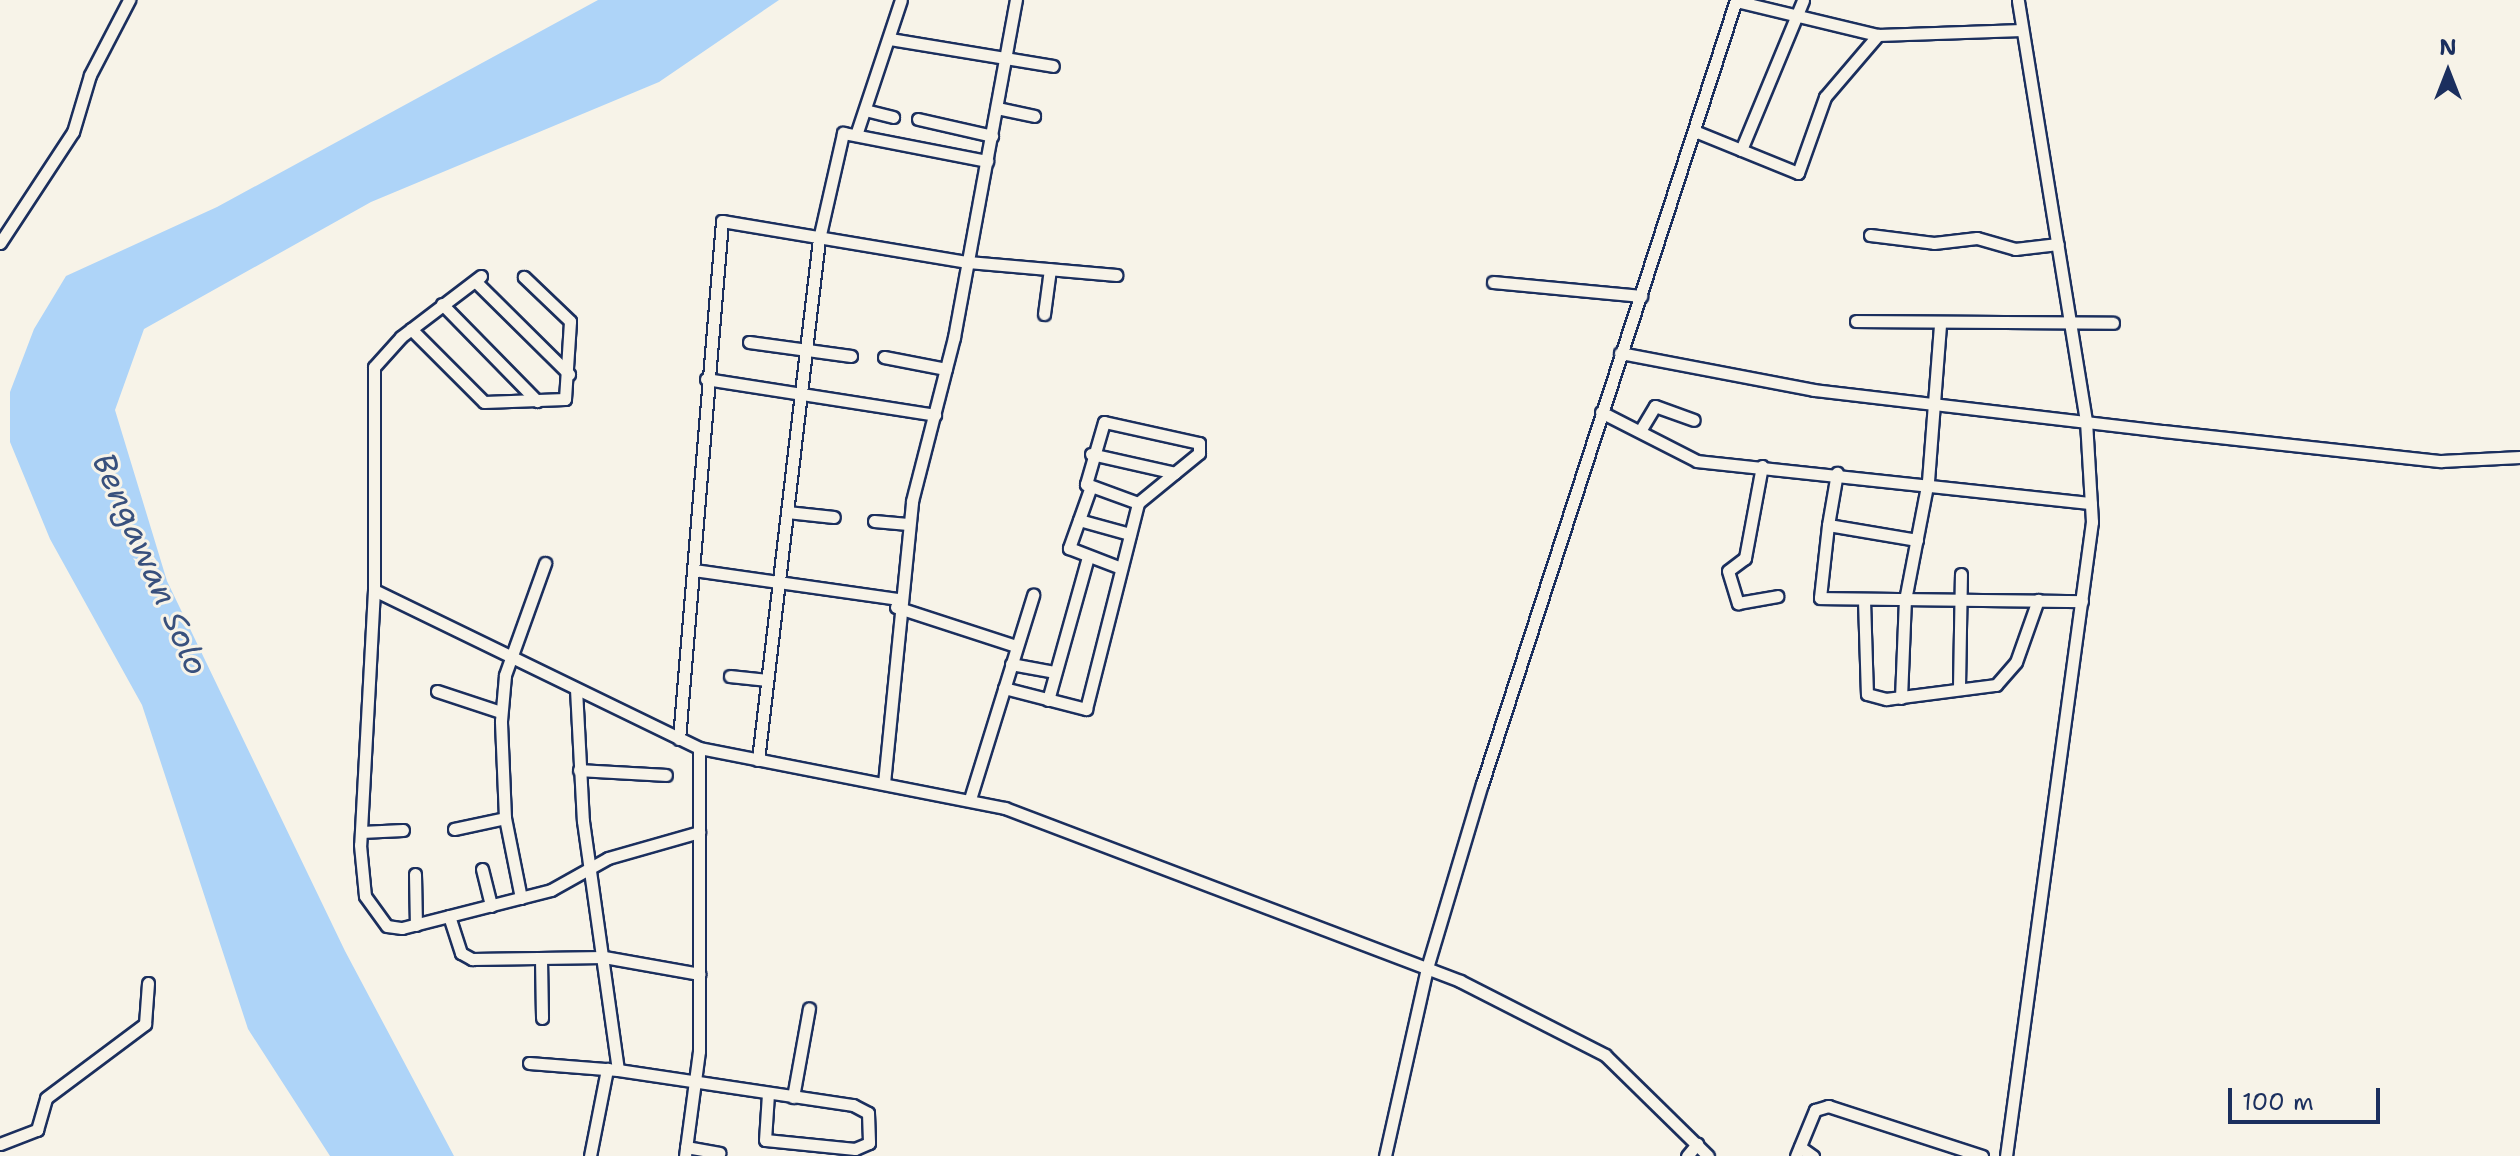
<!DOCTYPE html>
<html>
<head>
<meta charset="utf-8">
<style>
	body { margin:0 }
	#map { position:relative; width:2520px; height:1156px; overflow:hidden; background:#f7f3e8; font-family:"Shantell Sans",sans-serif }
	div>[style] { position:absolute }
	[style*='--x'] { left:calc(var(--x)*1px); top:calc(var(--y)*1px); width:calc(var(--w)*1px); rotate:calc(var(--a)*1deg) }
	.water>* { inset:0; background:#aed4f8 }
	.roads { filter:drop-shadow(2px 0 #1b2f5e) drop-shadow(-2px 0 #1b2f5e) drop-shadow(0 2px #1b2f5e) drop-shadow(0 -2px #1b2f5e) }
	.minor>* { height:11px; margin:-5.5px; padding:0 5.5px; transform-origin:5.5px; border-radius:5.5px; background:#f7f3e8 }
	span { translate:-50% -50%; white-space:nowrap; text-align:center; line-height:1.15; -webkit-text-stroke:6px #f7f3e8; paint-order:stroke }
	.water-label { font-size:32px; color:#38507d; font-style:italic }
	.north { position:absolute; left:2408px; top:32px; width:80px; height:80px; -webkit-text-stroke:6px #f7f3e8; paint-order:stroke; rotate:0deg; font-size:22px; font-weight:700; line-height:32px; text-align:center; color:#1b2f5e }
	.north::after { content:''; display:block; margin:auto; width:28px; height:36px; background:#1b2f5e; clip-path:polygon(50% 0,100% 100%,50% 72%,0 100%) }
	.scale { position:absolute; left:2228px; top:1088px; width:152px; height:36px; box-sizing:border-box; border:4px solid #1b2f5e; border-top:0; padding-left:10px; font-size:24px; line-height:28px; white-space:nowrap; color:#1b2f5e; -webkit-text-stroke:6px #f7f3e8; paint-order:stroke }
</style>
</head>
<body>
<div id="map">
	<div class="water">
		<i style="clip-path:polygon(598px 0,779px 0,659px 82px,371px 202px,144px 329px,115px 410px,167px 581px,345px 951px,454px 1156px,330px 1156px,248px 1029px,142px 705px,50px 539px,10px 442px,10px 392px,34px 329px,66px 276px,217px 207px)"></i>
	</div>
	<div class="roads">
		<div class="minor">
			<i style="--x:1736;--y:1;--w:146;--a:13.5"></i>
			<i style="--x:1878;--y:35;--w:144;--a:-2"></i>
			<i style="--x:890;--y:39;--w:165;--a:9.4"></i>
			<i style="--x:997;--y:108;--w:38;--a:12"></i>
			<i style="--x:865;--y:110;--w:29;--a:14"></i>
			<i style="--x:918;--y:119;--w:76;--a:12.9"></i>
			<i style="--x:857;--y:132;--w:139;--a:-71.6"></i>
			<i style="--x:1697;--y:132;--w:109;--a:22.1"></i>
			<i style="--x:1798;--y:173;--w:81;--a:-70.4"></i>
			<i style="--x:1825;--y:97;--w:82;--a:-49.5"></i>
			<i style="--x:1741;--y:150;--w:162;--a:-67.5"></i>
			<i style="--x:1870;--y:235;--w:64;--a:7.1"></i>
			<i style="--x:1934;--y:243;--w:43;--a:-6.6"></i>
			<i style="--x:1977;--y:238;--w:40;--a:16"></i>
			<i style="--x:2015;--y:249;--w:43;--a:-6.6"></i>
			<i style="--x:0;--y:243;--w:133;--a:-56.7"></i>
			<i style="--x:73;--y:132;--w:59;--a:-73.4"></i>
			<i style="--x:90;--y:75;--w:85;--a:-62.5"></i>
			<i style="--x:481;--y:276;--w:101;--a:142.7"></i>
			<i style="--x:401;--y:337;--w:40;--a:132"></i>
			<i style="--x:374;--y:367;--w:223;--a:90"></i>
			<i style="--x:374;--y:590;--w:255;--a:93.1"></i>
			<i style="--x:360;--y:845;--w:51;--a:84.4"></i>
			<i style="--x:365;--y:896;--w:37;--a:54"></i>
			<i style="--x:387;--y:926;--w:15;--a:8"></i>
			<i style="--x:402;--y:928;--w:154;--a:-14.3"></i>
			<i style="--x:551;--y:890;--w:65;--a:-29.3"></i>
			<i style="--x:608;--y:858;--w:95;--a:-15.9"></i>
			<i style="--x:476;--y:282;--w:131;--a:44.7"></i>
			<i style="--x:1493;--y:282;--w:149;--a:5.4"></i>
			<i style="--x:442;--y:304;--w:136;--a:45.6"></i>
			<i style="--x:1044;--y:314;--w:45;--a:-82.4"></i>
			<i style="--x:1856;--y:321;--w:257;--a:0.4"></i>
			<i style="--x:411;--y:329;--w:103;--a:45"></i>
			<i style="--x:484;--y:402;--w:81;--a:-2.1"></i>
			<i style="--x:565;--y:399;--w:78;--a:-86.3"></i>
			<i style="--x:570;--y:321;--w:64;--a:-136.3"></i>
			<i style="--x:749;--y:342;--w:103;--a:7.8"></i>
			<i style="--x:1620;--y:353;--w:197;--a:10.8"></i>
			<i style="--x:1814;--y:390;--w:351;--a:6.7"></i>
			<i style="--x:2163;--y:431;--w:280;--a:6.2"></i>
			<i style="--x:2441;--y:461;--w:79;--a:-2.9"></i>
			<i style="--x:884;--y:357;--w:63;--a:11"></i>
			<i style="--x:706;--y:379;--w:232;--a:8.9"></i>
			<i style="--x:1601;--y:412;--w:108;--a:27"></i>
			<i style="--x:1697;--y:461;--w:396;--a:6.1"></i>
			<i style="--x:1640;--y:431;--w:29;--a:-59"></i>
			<i style="--x:1655;--y:406;--w:41;--a:19.7"></i>
			<i style="--x:1091;--y:454;--w:86;--a:12.7"></i>
			<i style="--x:1762;--y:466;--w:94;--a:100.5"></i>
			<i style="--x:1745;--y:558;--w:21;--a:143"></i>
			<i style="--x:1728;--y:571;--w:34;--a:73"></i>
			<i style="--x:1738;--y:603;--w:40;--a:-10"></i>
			<i style="--x:1090;--y:489;--w:63;--a:109.6"></i>
			<i style="--x:1069;--y:548;--w:56;--a:21"></i>
			<i style="--x:787;--y:512;--w:47;--a:6.1"></i>
			<i style="--x:1079;--y:520;--w:53;--a:15.4"></i>
			<i style="--x:874;--y:521;--w:34;--a:5"></i>
			<i style="--x:1828;--y:525;--w:53;--a:-80.2"></i>
			<i style="--x:1917;--y:540;--w:90;--a:-170.4"></i>
			<i style="--x:1828;--y:525;--w:73;--a:96.3"></i>
			<i style="--x:1820;--y:598;--w:262;--a:0.7"></i>
			<i style="--x:694;--y:570;--w:205;--a:8.1"></i>
			<i style="--x:374;--y:590;--w:361;--a:25.9"></i>
			<i style="--x:699;--y:748;--w:312;--a:11.1"></i>
			<i style="--x:1005;--y:808;--w:487;--a:20.8"></i>
			<i style="--x:1460;--y:981;--w:163;--a:27"></i>
			<i style="--x:1605;--y:1055;--w:144;--a:44.4"></i>
			<i style="--x:1864;--y:600;--w:94;--a:88.2"></i>
			<i style="--x:1867;--y:694;--w:20;--a:15"></i>
			<i style="--x:1886;--y:699;--w:111;--a:-7.3"></i>
			<i style="--x:1996;--y:685;--w:30;--a:-49"></i>
			<i style="--x:2016;--y:662;--w:66;--a:-70.5"></i>
			<i style="--x:896;--y:607;--w:126;--a:18"></i>
			<i style="--x:1011;--y:664;--w:45;--a:10.3"></i>
			<i style="--x:730;--y:676;--w:37;--a:6"></i>
			<i style="--x:1959;--y:687;--w:113;--a:-89"></i>
			<i style="--x:1004;--y:688;--w:85;--a:14.4"></i>
			<i style="--x:1086;--y:709;--w:212;--a:-75.8"></i>
			<i style="--x:1138;--y:503;--w:79;--a:-39.3"></i>
			<i style="--x:1199;--y:453;--w:10;--a:-90"></i>
			<i style="--x:1199;--y:443;--w:97;--a:-167.5"></i>
			<i style="--x:1104;--y:422;--w:65;--a:106.2"></i>
			<i style="--x:1086;--y:484;--w:55;--a:20.1"></i>
			<i style="--x:576;--y:689;--w:132;--a:87"></i>
			<i style="--x:583;--y:821;--w:251;--a:82"></i>
			<i style="--x:437;--y:691;--w:67;--a:18.2"></i>
			<i style="--x:1901;--y:698;--w:98;--a:-87.7"></i>
			<i style="--x:1905;--y:600;--w:121;--a:-79.1"></i>
			<i style="--x:1928;--y:481;--w:156;--a:-85.6"></i>
			<i style="--x:1048;--y:700;--w:148;--a:-74.4"></i>
			<i style="--x:679;--y:739;--w:520;--a:-85.25"></i>
			<i style="--x:722;--y:221;--w:249;--a:9.5"></i>
			<i style="--x:968;--y:262;--w:149;--a:5"></i>
			<i style="--x:758;--y:760;--w:525;--a:-83.32"></i>
			<i style="--x:819;--y:239;--w:109;--a:-77.2"></i>
			<i style="--x:843;--y:133;--w:147;--a:11"></i>
			<i style="--x:579;--y:770;--w:87;--a:3.3"></i>
			<i style="--x:884;--y:783;--w:283;--a:-84.3"></i>
			<i style="--x:912;--y:501;--w:169;--a:-75.6"></i>
			<i style="--x:954;--y:337;--w:343;--a:-79.6"></i>
			<i style="--x:970;--y:799;--w:214;--a:-72.8"></i>
			<i style="--x:454;--y:829;--w:52;--a:-12.2"></i>
			<i style="--x:361;--y:832;--w:42;--a:-2.7"></i>
			<i style="--x:482;--y:869;--w:38;--a:76"></i>
			<i style="--x:415;--y:874;--w:51;--a:88.9"></i>
			<i style="--x:521;--y:898;--w:82;--a:-101.3"></i>
			<i style="--x:505;--y:818;--w:97;--a:-92.4"></i>
			<i style="--x:501;--y:721;--w:46;--a:-85"></i>
			<i style="--x:505;--y:675;--w:119;--a:-70.3"></i>
			<i style="--x:449;--y:916;--w:39;--a:72"></i>
			<i style="--x:461;--y:953;--w:13;--a:29"></i>
			<i style="--x:472;--y:959;--w:132;--a:-0.9"></i>
			<i style="--x:604;--y:957;--w:97;--a:10.1"></i>
			<i style="--x:541;--y:959;--w:59;--a:89"></i>
			<i style="--x:529;--y:1063;--w:89;--a:4.5"></i>
			<i style="--x:618;--y:1070;--w:238;--a:8.5"></i>
			<i style="--x:853;--y:1105;--w:17;--a:28"></i>
			<i style="--x:868;--y:1113;--w:30;--a:88"></i>
			<i style="--x:869;--y:1143;--w:15;--a:157"></i>
			<i style="--x:855;--y:1149;--w:90;--a:-174.3"></i>
			<i style="--x:765;--y:1140;--w:46;--a:-86.3"></i>
			<i style="--x:793;--y:1097;--w:90;--a:-79.8"></i>
			<i style="--x:0;--y:1144;--w:40;--a:-21"></i>
			<i style="--x:37;--y:1130;--w:33;--a:-74"></i>
			<i style="--x:46;--y:1098;--w:124;--a:-36.8"></i>
			<i style="--x:145;--y:1024;--w:41;--a:-85.8"></i>
			<i style="--x:686;--y:1147;--w:34;--a:10"></i>
			<i style="--x:1800;--y:1147;--w:16;--a:35"></i>
			<i style="--x:590;--y:1156;--w:89;--a:-78.9"></i>
			<i style="--x:685;--y:1156;--w:106;--a:-82.4"></i>
			<i style="--x:699;--y:1051;--w:303;--a:-90"></i>
			<i style="--x:1385;--y:1156;--w:193;--a:-77.4"></i>
			<i style="--x:1427;--y:968;--w:192;--a:-73.4"></i>
			<i style="--x:1482;--y:784;--w:824;--a:-72.05"></i>
			<i style="--x:1687;--y:1156;--w:16;--a:-50"></i>
			<i style="--x:1796;--y:1156;--w:50;--a:-67.6"></i>
			<i style="--x:1815;--y:1110;--w:14;--a:-17"></i>
			<i style="--x:1828;--y:1106;--w:162;--a:18"></i>
			<i style="--x:2006;--y:1156;--w:640;--a:-82.28"></i>
			<i style="--x:2092;--y:522;--w:101;--a:-93.4"></i>
			<i style="--x:2086;--y:421;--w:426;--a:-99.2"></i>
		</div>
	</div>
	<div class="water-label">
		<span style="left:150px;top:564px;rotate:66deg">Bengawan Solo</span>
	</div>
	<div class="north">N</div>
	<div class="scale">100 m</div>
</div>
</body>
</html>
